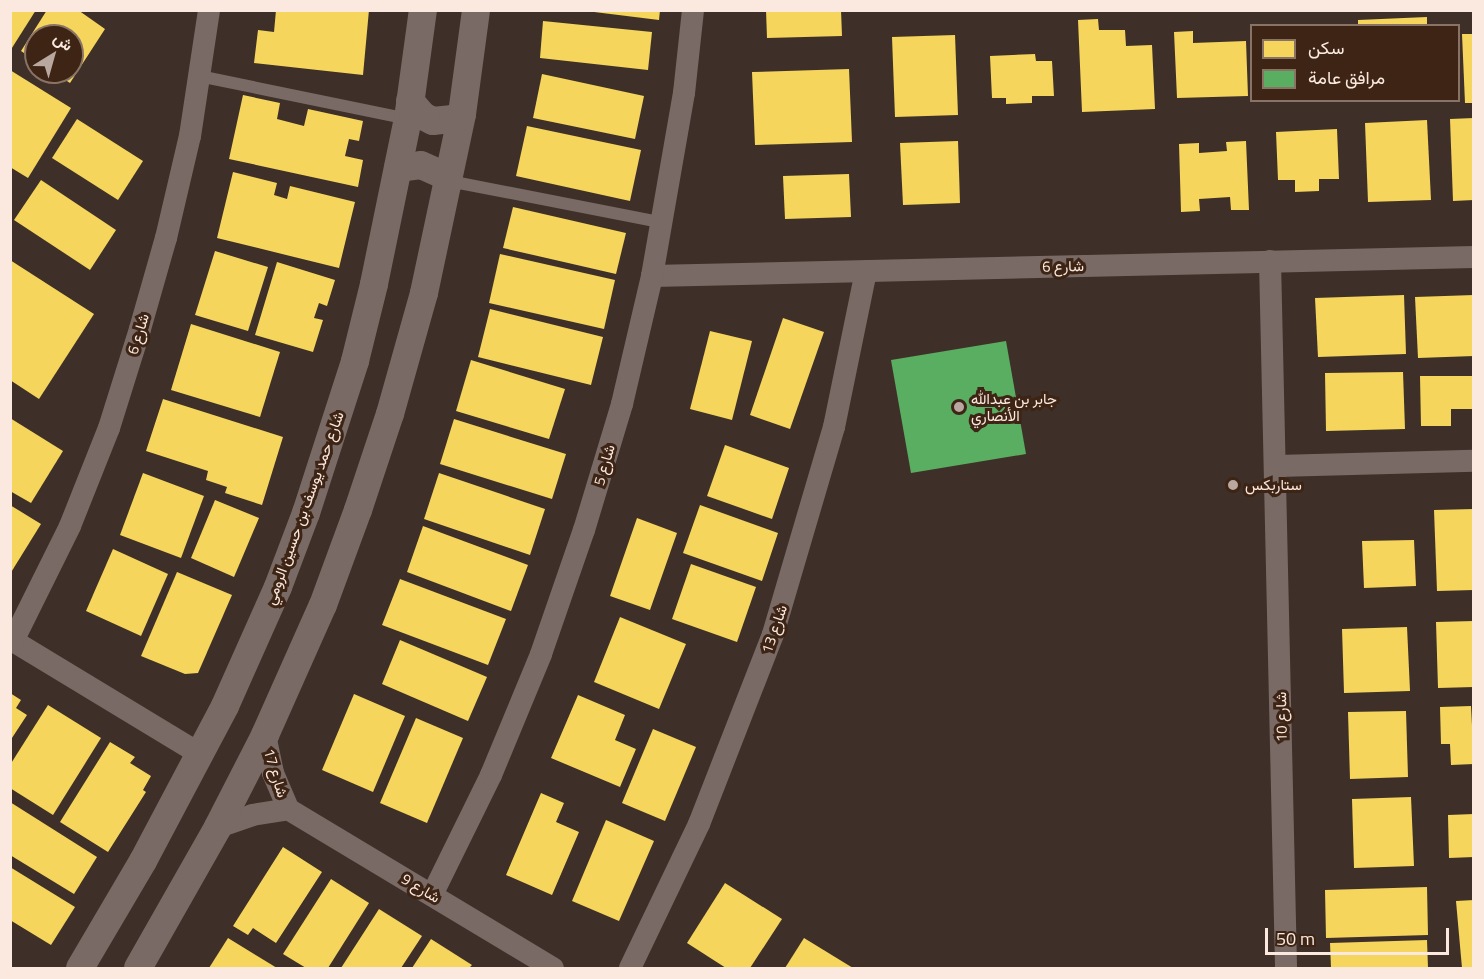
<!DOCTYPE html>
<html>
<head>
<meta charset="utf-8">
<style>
	body { margin:0 }
	#map { position:relative; width:1484px; height:979px; overflow:hidden; background:#3e3028; font-family:"Titillium Web",Vazirmatn,sans-serif }
	div>[style] { position:absolute }
	[style*='--x'] { left:calc(var(--x)*1px); top:calc(var(--y)*1px); width:calc(var(--w)*1px); rotate:calc(var(--a)*1deg) }
	.homes>* { inset:0; background:#f6d55c }
	.public>* { inset:0; background:#5aae61 }
	.service>* { height:12px; margin:-6px; padding:0 6px; transform-origin:6px; border-radius:6px; background:#796a65 }
	.minor>* { height:22px; margin:-11px; padding:0 11px; transform-origin:11px; border-radius:11px; background:#796a65 }
	.tertiary>* { height:28px; margin:-14px; padding:0 14px; transform-origin:14px; border-radius:14px; background:#796a65 }
	.dots>* { width:16px; height:16px; translate:-50% -50%; box-sizing:border-box; border:3px solid #3d2414; border-radius:50% }
	span { translate:-50% -50%; white-space:nowrap; text-align:center; line-height:1.15; -webkit-text-stroke:6px #3d2414; paint-order:stroke }
	.street-label { font-size:15px; color:#fbe9df }
	.poi-label { font-size:15px; color:#fbe9df }
	.left { translate:0 -50%; text-align:left }
	.frame { position:absolute; inset:0; border:12px solid #fbe9df; pointer-events:none }
	.legend { position:absolute; left:1250px; top:24px; width:210px; height:78px; box-sizing:border-box; background:#3d2414; border:2px solid #897365; margin:0; padding:8px 10px; list-style:none; font-size:18px; color:#fbe9df }
	.legend li { display:flex; align-items:center; gap:12px; height:30px }
	.legend b { width:30px; border:2px solid #897365 }
	.north { position:absolute; left:24px; top:24px; width:60px; height:60px; box-sizing:border-box; background:#3d2414; border:2px solid #897365; border-radius:50%; rotate:37deg; font-size:16px; font-weight:700; line-height:24px; text-align:center; color:#fbe9df }
	.north::after { content:''; display:block; margin:auto; width:21px; height:27px; background:#b9a89f; clip-path:polygon(50% 0,100% 100%,50% 72%,0 100%) }
	.scale { position:absolute; left:1265px; top:928px; width:184px; height:27px; box-sizing:border-box; border:3px solid #fbe9df; border-top:0; padding-left:8px; font-size:18px; line-height:21px; white-space:nowrap; color:#fbe9df; -webkit-text-stroke:4px #3d2414; paint-order:stroke }
</style>
</head>
<body>
<div id="map">
	<div class="homes">
		<i style="clip-path:polygon(10px 10px,36px 10px,10px 51px)"></i>
		<i style="clip-path:polygon(47px 10px,78px 10px,105px 29px,70px 83px,53px 72px,72px 72px,72px 36px,36px 36px,36px 61px,21px 51px)"></i>
		<i style="clip-path:polygon(276px 10px,369px 10px,363px 75px,254px 63px,258px 30px,274px 32px)"></i>
		<i style="clip-path:polygon(578px 10px,660px 10px,659px 20px)"></i>
		<i style="clip-path:polygon(766px 10px,841px 10px,842px 36px,767px 38px)"></i>
		<i style="clip-path:polygon(1427px 17px,1427px 26px,1358px 26px,1358px 20px)"></i>
		<i style="clip-path:polygon(1098px 19px,1099px 30px,1125px 30px,1126px 46px,1152px 45px,1155px 109px,1082px 112px,1078px 20px)"></i>
		<i style="clip-path:polygon(543px 21px,652px 32px,648px 70px,540px 58px)"></i>
		<i style="clip-path:polygon(1193px 31px,1193px 43px,1246px 41px,1248px 96px,1177px 98px,1174px 32px)"></i>
		<i style="clip-path:polygon(1462px 34px,1474px 34px,1474px 103px,1465px 103px)"></i>
		<i style="clip-path:polygon(955px 35px,958px 115px,895px 117px,892px 37px)"></i>
		<i style="clip-path:polygon(1035px 54px,1036px 61px,1052px 61px,1054px 96px,1032px 96px,1032px 103px,1006px 104px,1006px 98px,992px 98px,990px 56px)"></i>
		<i style="clip-path:polygon(849px 69px,852px 142px,755px 145px,752px 72px)"></i>
		<i style="clip-path:polygon(10px 70px,71px 108px,28px 178px,10px 167px)"></i>
		<i style="clip-path:polygon(542px 74px,644px 96px,635px 139px,533px 118px)"></i>
		<i style="clip-path:polygon(243px 95px,280px 103px,277px 119px,304px 126px,308px 109px,363px 121px,359px 141px,349px 139px,345px 156px,363px 160px,358px 187px,229px 159px)"></i>
		<i style="clip-path:polygon(1474px 118px,1474px 200px,1453px 201px,1450px 119px)"></i>
		<i style="clip-path:polygon(77px 119px,143px 161px,118px 200px,52px 158px)"></i>
		<i style="clip-path:polygon(1427px 120px,1431px 200px,1368px 202px,1365px 123px)"></i>
		<i style="clip-path:polygon(527px 126px,641px 150px,630px 201px,516px 176px)"></i>
		<i style="clip-path:polygon(1337px 129px,1339px 179px,1319px 179px,1319px 191px,1295px 192px,1295px 180px,1278px 180px,1276px 132px)"></i>
		<i style="clip-path:polygon(958px 141px,960px 203px,903px 205px,900px 143px)"></i>
		<i style="clip-path:polygon(1246px 141px,1249px 210px,1231px 210px,1230px 197px,1199px 199px,1200px 211px,1181px 212px,1179px 144px,1199px 143px,1199px 153px,1227px 151px,1226px 142px)"></i>
		<i style="clip-path:polygon(233px 172px,277px 183px,274px 195px,287px 199px,290px 186px,355px 202px,339px 268px,217px 238px)"></i>
		<i style="clip-path:polygon(849px 174px,851px 217px,785px 219px,783px 176px)"></i>
		<i style="clip-path:polygon(41px 180px,116px 230px,90px 270px,14px 220px)"></i>
		<i style="clip-path:polygon(513px 207px,626px 233px,616px 274px,503px 248px)"></i>
		<i style="clip-path:polygon(215px 251px,268px 267px,248px 331px,195px 315px)"></i>
		<i style="clip-path:polygon(500px 254px,615px 280px,604px 329px,489px 303px)"></i>
		<i style="clip-path:polygon(10px 260px,94px 314px,39px 399px,10px 380px)"></i>
		<i style="clip-path:polygon(277px 262px,335px 280px,327px 306px,319px 303px,314px 318px,323px 320px,313px 352px,255px 335px)"></i>
		<i style="clip-path:polygon(1404px 295px,1406px 354px,1318px 357px,1315px 298px)"></i>
		<i style="clip-path:polygon(1474px 295px,1474px 356px,1418px 358px,1415px 297px)"></i>
		<i style="clip-path:polygon(490px 309px,603px 337px,591px 385px,478px 357px)"></i>
		<i style="clip-path:polygon(783px 318px,824px 332px,790px 429px,750px 415px)"></i>
		<i style="clip-path:polygon(191px 324px,280px 352px,260px 417px,171px 390px)"></i>
		<i style="clip-path:polygon(710px 331px,752px 341px,732px 420px,690px 409px)"></i>
		<i style="clip-path:polygon(471px 360px,565px 389px,549px 439px,456px 411px)"></i>
		<i style="clip-path:polygon(1403px 372px,1405px 429px,1326px 431px,1325px 373px)"></i>
		<i style="clip-path:polygon(1420px 376px,1474px 376px,1474px 409px,1451px 409px,1451px 426px,1421px 426px)"></i>
		<i style="clip-path:polygon(163px 399px,283px 437px,262px 505px,225px 493px,227px 487px,206px 480px,208px 471px,146px 451px)"></i>
		<i style="clip-path:polygon(10px 418px,63px 451px,31px 503px,10px 491px)"></i>
		<i style="clip-path:polygon(454px 419px,566px 454px,552px 499px,440px 464px)"></i>
		<i style="clip-path:polygon(725px 445px,789px 468px,772px 519px,707px 496px)"></i>
		<i style="clip-path:polygon(143px 473px,204px 496px,181px 558px,120px 535px)"></i>
		<i style="clip-path:polygon(439px 473px,545px 509px,530px 555px,424px 519px)"></i>
		<i style="clip-path:polygon(215px 500px,259px 518px,234px 577px,191px 558px)"></i>
		<i style="clip-path:polygon(10px 505px,41px 524px,10px 574px)"></i>
		<i style="clip-path:polygon(700px 505px,778px 533px,762px 581px,683px 553px)"></i>
		<i style="clip-path:polygon(1474px 509px,1474px 590px,1437px 591px,1434px 510px)"></i>
		<i style="clip-path:polygon(637px 518px,677px 533px,650px 610px,610px 596px)"></i>
		<i style="clip-path:polygon(423px 526px,528px 565px,511px 611px,407px 572px)"></i>
		<i style="clip-path:polygon(1414px 540px,1416px 586px,1364px 588px,1362px 541px)"></i>
		<i style="clip-path:polygon(113px 549px,168px 574px,141px 636px,86px 611px)"></i>
		<i style="clip-path:polygon(691px 564px,756px 587px,737px 642px,672px 619px)"></i>
		<i style="clip-path:polygon(177px 572px,232px 595px,198px 673px,185px 674px,141px 656px)"></i>
		<i style="clip-path:polygon(400px 579px,506px 619px,488px 665px,382px 625px)"></i>
		<i style="clip-path:polygon(620px 617px,686px 644px,659px 709px,594px 682px)"></i>
		<i style="clip-path:polygon(1474px 621px,1474px 687px,1438px 688px,1436px 622px)"></i>
		<i style="clip-path:polygon(1407px 627px,1410px 691px,1344px 693px,1342px 629px)"></i>
		<i style="clip-path:polygon(400px 640px,487px 677px,468px 721px,382px 684px)"></i>
		<i style="clip-path:polygon(10px 693px,21px 700px,16px 708px,27px 715px,10px 741px)"></i>
		<i style="clip-path:polygon(354px 694px,405px 716px,373px 792px,322px 770px)"></i>
		<i style="clip-path:polygon(578px 695px,625px 715px,615px 740px,636px 749px,620px 787px,551px 758px)"></i>
		<i style="clip-path:polygon(48px 705px,101px 738px,53px 815px,10px 788px,10px 765px)"></i>
		<i style="clip-path:polygon(1471px 706px,1474px 764px,1451px 765px,1450px 744px,1441px 744px,1440px 707px)"></i>
		<i style="clip-path:polygon(1406px 711px,1408px 777px,1350px 779px,1348px 712px)"></i>
		<i style="clip-path:polygon(416px 718px,463px 738px,427px 823px,380px 803px)"></i>
		<i style="clip-path:polygon(653px 729px,696px 747px,665px 821px,622px 803px)"></i>
		<i style="clip-path:polygon(110px 742px,135px 757px,130px 763px,151px 776px,143px 790px,146px 792px,108px 852px,60px 822px)"></i>
		<i style="clip-path:polygon(541px 793px,564px 803px,556px 822px,579px 832px,552px 895px,506px 875px)"></i>
		<i style="clip-path:polygon(1411px 797px,1414px 866px,1354px 868px,1352px 799px)"></i>
		<i style="clip-path:polygon(10px 802px,97px 857px,74px 894px,10px 855px)"></i>
		<i style="clip-path:polygon(1474px 814px,1474px 857px,1449px 858px,1448px 815px)"></i>
		<i style="clip-path:polygon(606px 820px,654px 841px,619px 921px,572px 901px)"></i>
		<i style="clip-path:polygon(283px 847px,322px 872px,276px 943px,253px 928px,248px 935px,233px 926px)"></i>
		<i style="clip-path:polygon(10px 867px,75px 907px,51px 945px,10px 920px)"></i>
		<i style="clip-path:polygon(331px 879px,369px 903px,328px 968px,306px 968px,283px 954px)"></i>
		<i style="clip-path:polygon(725px 883px,782px 919px,750px 968px,726px 968px,687px 943px)"></i>
		<i style="clip-path:polygon(1427px 887px,1428px 935px,1326px 938px,1325px 890px)"></i>
		<i style="clip-path:polygon(1474px 900px,1474px 968px,1462px 968px,1456px 901px)"></i>
		<i style="clip-path:polygon(379px 909px,422px 936px,401px 968px,341px 968px)"></i>
		<i style="clip-path:polygon(228px 938px,277px 968px,209px 968px)"></i>
		<i style="clip-path:polygon(804px 938px,853px 968px,785px 968px)"></i>
		<i style="clip-path:polygon(431px 939px,472px 965px,469px 968px,412px 968px)"></i>
		<i style="clip-path:polygon(1427px 940px,1428px 968px,1331px 968px,1330px 943px)"></i>
	</div>
	<div class="public">
		<i style="clip-path:polygon(1006px 341px,1026px 454px,911px 473px,891px 360px)"></i>
	</div>
	<div class="service">
		<i style="--x:199;--y:76;--w:213;--a:11.6"></i>
		<i style="--x:449;--y:181;--w:215;--a:11"></i>
	</div>
	<div class="minor">
		<i style="--x:1270;--y:261;--w:707;--a:88.7"></i>
		<i style="--x:652;--y:276;--w:822;--a:-1.32"></i>
		<i style="--x:1277;--y:466;--w:197;--a:-1.5"></i>
		<i style="--x:10;--y:639;--w:222;--a:31.2"></i>
		<i style="--x:13;--y:641;--w:128;--a:-63.6"></i>
		<i style="--x:70;--y:526;--w:105;--a:-68.3"></i>
		<i style="--x:109;--y:428;--w:104;--a:-72.6"></i>
		<i style="--x:140;--y:329;--w:95;--a:-74.1"></i>
		<i style="--x:166;--y:238;--w:105;--a:-76.8"></i>
		<i style="--x:190;--y:136;--w:127;--a:-81.4"></i>
		<i style="--x:265;--y:735;--w:39;--a:78"></i>
		<i style="--x:273;--y:773;--w:39;--a:67"></i>
		<i style="--x:288;--y:809;--w:309;--a:31"></i>
		<i style="--x:218;--y:827;--w:36;--a:-19"></i>
		<i style="--x:252;--y:815;--w:36;--a:-9"></i>
		<i style="--x:432;--y:895;--w:134;--a:-63.8"></i>
		<i style="--x:491;--y:775;--w:131;--a:-67.5"></i>
		<i style="--x:541;--y:654;--w:131;--a:-70.9"></i>
		<i style="--x:584;--y:530;--w:132;--a:-73.2"></i>
		<i style="--x:622;--y:404;--w:131;--a:-76.8"></i>
		<i style="--x:652;--y:276;--w:186;--a:-80.1"></i>
		<i style="--x:684;--y:93;--w:83;--a:-83.8"></i>
		<i style="--x:630;--y:968;--w:160;--a:-64.4"></i>
		<i style="--x:699;--y:824;--w:204;--a:-68.7"></i>
		<i style="--x:773;--y:634;--w:216;--a:-73.6"></i>
		<i style="--x:834;--y:427;--w:159;--a:-78.4"></i>
	</div>
	<div class="tertiary">
		<i style="--x:410;--y:101;--w:20;--a:49"></i>
		<i style="--x:423;--y:116;--w:11;--a:27"></i>
		<i style="--x:433;--y:121;--w:20;--a:-6"></i>
		<i style="--x:453;--y:119;--w:10;--a:-29"></i>
		<i style="--x:398;--y:168;--w:23;--a:-7"></i>
		<i style="--x:421;--y:165;--w:22;--a:24"></i>
		<i style="--x:441;--y:174;--w:11;--a:41"></i>
		<i style="--x:80;--y:968;--w:124;--a:-59.5"></i>
		<i style="--x:143;--y:861;--w:175;--a:-62.1"></i>
		<i style="--x:225;--y:706;--w:130;--a:-66"></i>
		<i style="--x:278;--y:587;--w:79;--a:-69.3"></i>
		<i style="--x:306;--y:513;--w:160;--a:-72.1"></i>
		<i style="--x:355;--y:361;--w:79;--a:-76.1"></i>
		<i style="--x:374;--y:284;--w:168;--a:-78.4"></i>
		<i style="--x:408;--y:119;--w:110;--a:-82.2"></i>
		<i style="--x:138;--y:968;--w:162;--a:-60.4"></i>
		<i style="--x:218;--y:827;--w:103;--a:-62.9"></i>
		<i style="--x:265;--y:735;--w:142;--a:-66"></i>
		<i style="--x:323;--y:605;--w:101;--a:-69.8"></i>
		<i style="--x:358;--y:510;--w:101;--a:-71.6"></i>
		<i style="--x:390;--y:414;--w:126;--a:-74.3"></i>
		<i style="--x:424;--y:293;--w:183;--a:-78"></i>
		<i style="--x:462;--y:114;--w:105;--a:-82.3"></i>
	</div>
	<div class="dots">
		<i style="left:959px;top:407px;background:#b9a89f"></i>
		<i style="left:1233px;top:485px;background:#b9a89f"></i>
	</div>
	<div class="street-label">
		<span style="left:1063px;top:266px;rotate:-1deg">شارع 6</span>
		<span style="left:138px;top:334px;rotate:-73deg">شارع 6</span>
		<span style="left:604px;top:465px;rotate:-74deg">شارع 5</span>
		<span style="left:304px;top:508px;rotate:-70deg">شارع حمد يوسف بن حسين الرومي</span>
		<span style="left:774px;top:629px;rotate:-71deg">شارع 13</span>
		<span style="left:1281px;top:717px;rotate:-91deg">شارع 10</span>
		<span style="left:276px;top:773px;rotate:73deg">شارع 17</span>
		<span style="left:421px;top:888px;rotate:31deg">شارع 9</span>
	</div>
	<div class="poi-label">
		<span class="left" style="left:971px;top:407px">جابر بن عبدالله<br>الأنصاري</span>
		<span class="left" style="left:1245px;top:485px">ستاربكس</span>
	</div>
	<div class="frame"></div>
	<ul class="legend">
	<li><b style="height:16px;background:#f6d55c"></b>سكن</li>
	<li><b style="height:16px;background:#5aae61"></b>مرافق عامة</li>
	</ul>
	<div class="north">ش</div>
	<div class="scale">50 m</div>
</div>
</body>
</html>
